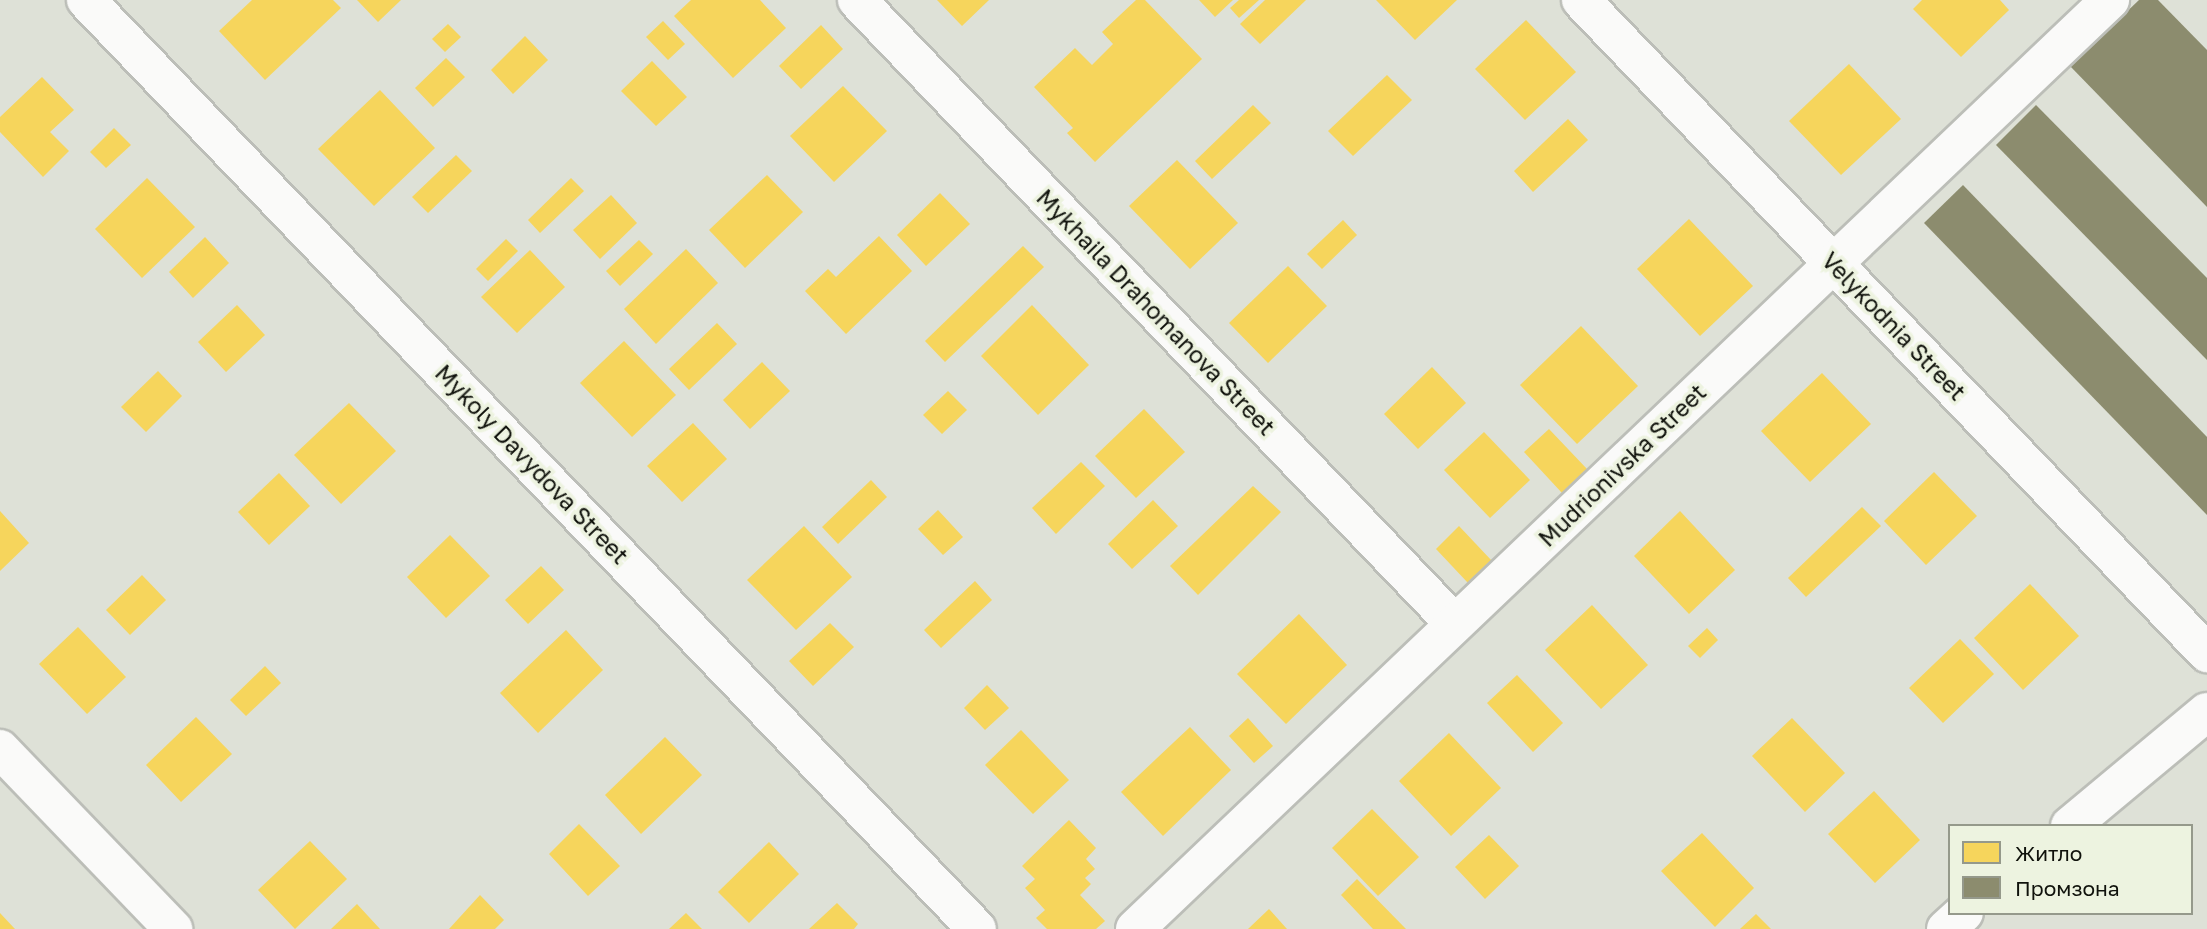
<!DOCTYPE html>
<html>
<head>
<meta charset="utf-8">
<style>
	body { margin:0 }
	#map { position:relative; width:2207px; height:929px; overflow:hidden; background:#dee1d7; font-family:"Golos Text",sans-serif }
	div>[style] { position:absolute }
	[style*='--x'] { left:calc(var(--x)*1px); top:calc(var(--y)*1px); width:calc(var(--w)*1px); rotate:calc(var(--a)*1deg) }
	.homes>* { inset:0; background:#f6d55c }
	.industry>* { inset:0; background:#8c8c6e }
	.roads { filter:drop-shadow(2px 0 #bcbeb8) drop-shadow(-2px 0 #bcbeb8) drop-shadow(0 2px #bcbeb8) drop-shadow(0 -2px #bcbeb8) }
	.street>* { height:38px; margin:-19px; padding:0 19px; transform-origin:19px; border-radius:19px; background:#fafaf9 }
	span { translate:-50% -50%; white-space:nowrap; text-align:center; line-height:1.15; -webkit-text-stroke:7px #edf3e0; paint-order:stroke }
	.street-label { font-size:23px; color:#10120c }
	.legend { position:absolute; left:1948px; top:824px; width:245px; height:91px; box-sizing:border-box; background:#edf3e0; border:2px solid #95998b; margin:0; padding:9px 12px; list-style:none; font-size:21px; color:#10120c }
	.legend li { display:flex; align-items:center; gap:14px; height:35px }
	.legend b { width:35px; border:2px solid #95998b }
</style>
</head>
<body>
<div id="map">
	<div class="homes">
		<i style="clip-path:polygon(252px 0,333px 0,341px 8px,265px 80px,219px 31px)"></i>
		<i style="clip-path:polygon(357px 0,401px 0,378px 22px)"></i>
		<i style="clip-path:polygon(691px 0,760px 0,786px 28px,733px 78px,674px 16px)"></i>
		<i style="clip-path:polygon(937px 0,989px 0,962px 26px)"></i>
		<i style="clip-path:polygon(1136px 0,1145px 0,1202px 59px,1095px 162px,1067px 133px,1073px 128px,1034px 87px,1075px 48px,1092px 65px,1113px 44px,1102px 32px)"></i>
		<i style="clip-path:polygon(1199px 0,1233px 0,1215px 17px)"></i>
		<i style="clip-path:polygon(1239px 0,1259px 0,1239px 18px,1230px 8px)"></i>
		<i style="clip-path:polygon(1265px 0,1306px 0,1260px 44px,1240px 24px)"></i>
		<i style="clip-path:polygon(1376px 0,1457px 0,1415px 40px)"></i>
		<i style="clip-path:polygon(1922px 0,2000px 0,2009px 10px,1961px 57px,1913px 9px)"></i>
		<i style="clip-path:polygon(1526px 20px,1576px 72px,1525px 120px,1475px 69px)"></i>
		<i style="clip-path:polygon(663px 21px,685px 44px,668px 60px,646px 37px)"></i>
		<i style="clip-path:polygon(448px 24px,461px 37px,445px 52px,432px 39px)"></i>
		<i style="clip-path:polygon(821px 25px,843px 49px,801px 89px,779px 66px)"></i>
		<i style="clip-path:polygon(525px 36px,548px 60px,513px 94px,491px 70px)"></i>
		<i style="clip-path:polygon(446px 58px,465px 77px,433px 107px,415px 88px)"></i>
		<i style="clip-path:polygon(652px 61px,687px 97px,656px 126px,621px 91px)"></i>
		<i style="clip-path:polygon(1849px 64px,1901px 119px,1841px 175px,1789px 121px)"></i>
		<i style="clip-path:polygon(1387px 75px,1412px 100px,1353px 156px,1328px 131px)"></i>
		<i style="clip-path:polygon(42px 77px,74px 110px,50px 132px,69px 151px,43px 177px,0 132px,0 117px)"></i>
		<i style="clip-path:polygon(843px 86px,887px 131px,834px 182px,790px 136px)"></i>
		<i style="clip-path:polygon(380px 90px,435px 148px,374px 206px,318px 149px)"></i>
		<i style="clip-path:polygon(1253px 105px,1271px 123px,1212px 179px,1195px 161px)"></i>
		<i style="clip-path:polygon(1568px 119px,1588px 140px,1533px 192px,1514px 171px)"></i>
		<i style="clip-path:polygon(114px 128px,131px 145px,106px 168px,90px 152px)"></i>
		<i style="clip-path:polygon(456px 155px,472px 171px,428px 213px,412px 197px)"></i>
		<i style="clip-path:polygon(1177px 160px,1238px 223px,1190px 269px,1129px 206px)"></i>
		<i style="clip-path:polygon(767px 175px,803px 212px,745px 268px,709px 230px)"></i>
		<i style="clip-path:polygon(147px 178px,195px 227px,142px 278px,95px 229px)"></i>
		<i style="clip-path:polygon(571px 178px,584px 191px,540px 233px,528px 220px)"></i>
		<i style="clip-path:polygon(940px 193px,970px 224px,926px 266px,897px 235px)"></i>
		<i style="clip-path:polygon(611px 195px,637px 223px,600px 259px,573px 230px)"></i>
		<i style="clip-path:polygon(1689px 219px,1753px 286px,1700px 336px,1637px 269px)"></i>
		<i style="clip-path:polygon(1343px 220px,1357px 235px,1322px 269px,1307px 254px)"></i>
		<i style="clip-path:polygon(879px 236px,912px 271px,846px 334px,805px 291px,828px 269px,836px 277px)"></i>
		<i style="clip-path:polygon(205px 237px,229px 263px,193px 298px,169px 272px)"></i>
		<i style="clip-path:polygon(506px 239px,518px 251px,488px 281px,476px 269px)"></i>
		<i style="clip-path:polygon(639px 240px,653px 254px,620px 286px,606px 271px)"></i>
		<i style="clip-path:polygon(1023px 246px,1044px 267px,945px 362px,925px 341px)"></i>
		<i style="clip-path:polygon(686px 249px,718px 283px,656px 344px,624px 309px)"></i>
		<i style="clip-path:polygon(530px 250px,565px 287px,517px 333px,481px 297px)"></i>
		<i style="clip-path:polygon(1288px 266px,1327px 306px,1268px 363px,1229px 323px)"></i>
		<i style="clip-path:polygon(237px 305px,265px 335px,226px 372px,198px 342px)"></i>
		<i style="clip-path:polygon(1032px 305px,1089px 365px,1038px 415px,981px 356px)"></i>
		<i style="clip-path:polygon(717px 323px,737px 344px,689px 390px,669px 369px)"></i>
		<i style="clip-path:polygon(1581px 326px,1638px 386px,1577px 444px,1520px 385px)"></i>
		<i style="clip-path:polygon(624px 341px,676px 395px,632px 437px,580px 383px)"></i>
		<i style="clip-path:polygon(762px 362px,790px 391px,750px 429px,723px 400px)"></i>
		<i style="clip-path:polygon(1432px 367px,1466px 403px,1418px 449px,1384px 414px)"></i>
		<i style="clip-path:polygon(158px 371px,182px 396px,146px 432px,121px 407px)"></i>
		<i style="clip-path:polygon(1822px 373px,1871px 424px,1810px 482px,1761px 431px)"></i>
		<i style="clip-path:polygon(948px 391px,967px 410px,942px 434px,923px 415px)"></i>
		<i style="clip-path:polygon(349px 403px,396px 451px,341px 504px,294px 455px)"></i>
		<i style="clip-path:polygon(1144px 409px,1185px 452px,1136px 498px,1095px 456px)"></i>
		<i style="clip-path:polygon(693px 423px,727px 459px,682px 502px,647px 466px)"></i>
		<i style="clip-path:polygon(1549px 429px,1587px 469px,1562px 493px,1524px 452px)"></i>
		<i style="clip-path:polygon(1484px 432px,1530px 480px,1490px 518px,1444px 470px)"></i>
		<i style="clip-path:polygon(1081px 462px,1105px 486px,1056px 534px,1032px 508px)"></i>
		<i style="clip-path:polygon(1934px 472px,1977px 516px,1926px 565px,1884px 521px)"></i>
		<i style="clip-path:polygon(279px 473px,310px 506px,269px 545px,238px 512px)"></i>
		<i style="clip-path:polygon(871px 480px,887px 497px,838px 544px,822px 527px)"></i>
		<i style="clip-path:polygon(1253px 486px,1281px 512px,1198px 595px,1170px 566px)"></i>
		<i style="clip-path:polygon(1153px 500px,1178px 526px,1132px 569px,1108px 544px)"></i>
		<i style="clip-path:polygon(1862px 507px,1881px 526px,1806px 597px,1788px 578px)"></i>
		<i style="clip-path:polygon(938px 510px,963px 537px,943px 555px,918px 529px)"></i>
		<i style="clip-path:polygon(0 511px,29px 543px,0 571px)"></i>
		<i style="clip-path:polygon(1680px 511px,1735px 570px,1689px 614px,1634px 556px)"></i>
		<i style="clip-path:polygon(804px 526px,852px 577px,796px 630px,747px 580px)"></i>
		<i style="clip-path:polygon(1459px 526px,1492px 561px,1468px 583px,1436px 549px)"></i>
		<i style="clip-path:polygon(450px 535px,490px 576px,446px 618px,407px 577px)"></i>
		<i style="clip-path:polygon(541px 566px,564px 590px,528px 624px,505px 600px)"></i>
		<i style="clip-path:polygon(142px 575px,166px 600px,130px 635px,106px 610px)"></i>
		<i style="clip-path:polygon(975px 581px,992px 600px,941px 648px,924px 630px)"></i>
		<i style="clip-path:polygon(2030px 584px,2079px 636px,2023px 690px,1974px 638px)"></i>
		<i style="clip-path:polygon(1592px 605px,1648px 665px,1601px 709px,1545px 650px)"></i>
		<i style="clip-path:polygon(1299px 614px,1347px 665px,1286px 724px,1237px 674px)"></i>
		<i style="clip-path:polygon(830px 623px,854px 647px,813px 686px,789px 661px)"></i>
		<i style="clip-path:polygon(78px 627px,126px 677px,87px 714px,39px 664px)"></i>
		<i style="clip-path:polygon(1707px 628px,1718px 640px,1700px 658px,1688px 646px)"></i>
		<i style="clip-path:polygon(566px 630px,603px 670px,538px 733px,500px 693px)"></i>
		<i style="clip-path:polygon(1960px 639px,1994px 674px,1943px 723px,1909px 688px)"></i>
		<i style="clip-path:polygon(265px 666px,281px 683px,246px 716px,230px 700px)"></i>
		<i style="clip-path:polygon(1517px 675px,1563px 723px,1533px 752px,1487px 703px)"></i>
		<i style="clip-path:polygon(987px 685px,1009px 708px,985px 730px,964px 708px)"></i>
		<i style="clip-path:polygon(196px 717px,232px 754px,181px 802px,146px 765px)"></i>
		<i style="clip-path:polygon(1248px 718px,1273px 746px,1254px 763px,1229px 736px)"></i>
		<i style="clip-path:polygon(1792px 718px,1845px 773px,1805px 812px,1752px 756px)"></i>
		<i style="clip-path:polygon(1190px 727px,1231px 770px,1163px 836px,1121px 792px)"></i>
		<i style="clip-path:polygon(1021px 730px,1069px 780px,1033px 814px,985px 765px)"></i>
		<i style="clip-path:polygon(1449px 733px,1501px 788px,1451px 836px,1399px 781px)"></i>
		<i style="clip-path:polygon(665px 737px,702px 775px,641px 834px,605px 795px)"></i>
		<i style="clip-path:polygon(1874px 791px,1920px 840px,1875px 883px,1828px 834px)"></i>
		<i style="clip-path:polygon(1372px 809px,1419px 857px,1378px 896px,1332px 848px)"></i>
		<i style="clip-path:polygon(1069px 820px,1096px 848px,1086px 859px,1095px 869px,1085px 878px,1091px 884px,1080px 895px,1105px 921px,1096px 929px,1047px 929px,1036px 918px,1045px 910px,1025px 888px,1035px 879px,1022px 866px)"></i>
		<i style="clip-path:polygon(579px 824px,620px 866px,588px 896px,549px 854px)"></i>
		<i style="clip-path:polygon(1702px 833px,1754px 888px,1715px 927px,1661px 871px)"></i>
		<i style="clip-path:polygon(1489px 835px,1519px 866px,1485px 899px,1455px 867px)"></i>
		<i style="clip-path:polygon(310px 841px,347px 879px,295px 929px,258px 890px)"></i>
		<i style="clip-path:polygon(769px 842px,799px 874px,749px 923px,718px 892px)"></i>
		<i style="clip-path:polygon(1357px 879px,1406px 929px,1373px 929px,1341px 895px)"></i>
		<i style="clip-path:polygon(480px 895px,504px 920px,495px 929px,449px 929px)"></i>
		<i style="clip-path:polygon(837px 903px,858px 924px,854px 929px,809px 929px)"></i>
		<i style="clip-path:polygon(357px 904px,380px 929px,331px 929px)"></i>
		<i style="clip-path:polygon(1269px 909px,1287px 929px,1248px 929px)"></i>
		<i style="clip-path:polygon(0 913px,15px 929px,0 929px)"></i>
		<i style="clip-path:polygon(686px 913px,702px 929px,669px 929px)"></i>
		<i style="clip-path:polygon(1756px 914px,1771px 929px,1740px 929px)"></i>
	</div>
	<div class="industry">
		<i style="clip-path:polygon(2139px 0,2158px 0,2207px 50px,2207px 207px,2070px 66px)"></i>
		<i style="clip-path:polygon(2036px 105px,2207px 278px,2207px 360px,1996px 145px)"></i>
		<i style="clip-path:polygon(1963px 185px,2207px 437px,2207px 515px,1924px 223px)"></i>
	</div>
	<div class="roads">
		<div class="street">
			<i style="--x:86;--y:0;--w:1287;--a:46.2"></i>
			<i style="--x:857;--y:0;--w:864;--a:46.22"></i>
			<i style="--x:1581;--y:0;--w:905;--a:46.21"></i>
			<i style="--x:0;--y:749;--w:250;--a:46.1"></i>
			<i style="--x:2070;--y:826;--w:178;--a:-39.8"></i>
			<i style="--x:1135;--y:929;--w:1347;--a:-43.62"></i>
			<i style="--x:1946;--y:929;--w:24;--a:-42"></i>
		</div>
	</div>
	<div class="street-label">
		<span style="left:1156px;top:312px;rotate:46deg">Mykhaila Drahomanova Street</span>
		<span style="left:1894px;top:326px;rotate:46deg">Velykodnia Street</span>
		<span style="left:532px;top:464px;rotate:46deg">Mykoly Davydova Street</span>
		<span style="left:1622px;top:465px;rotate:-44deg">Mudrionivska Street</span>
	</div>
	<ul class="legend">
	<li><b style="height:19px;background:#f6d55c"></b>Житло</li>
	<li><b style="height:19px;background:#8c8c6e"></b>Промзона</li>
	</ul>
</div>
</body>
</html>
